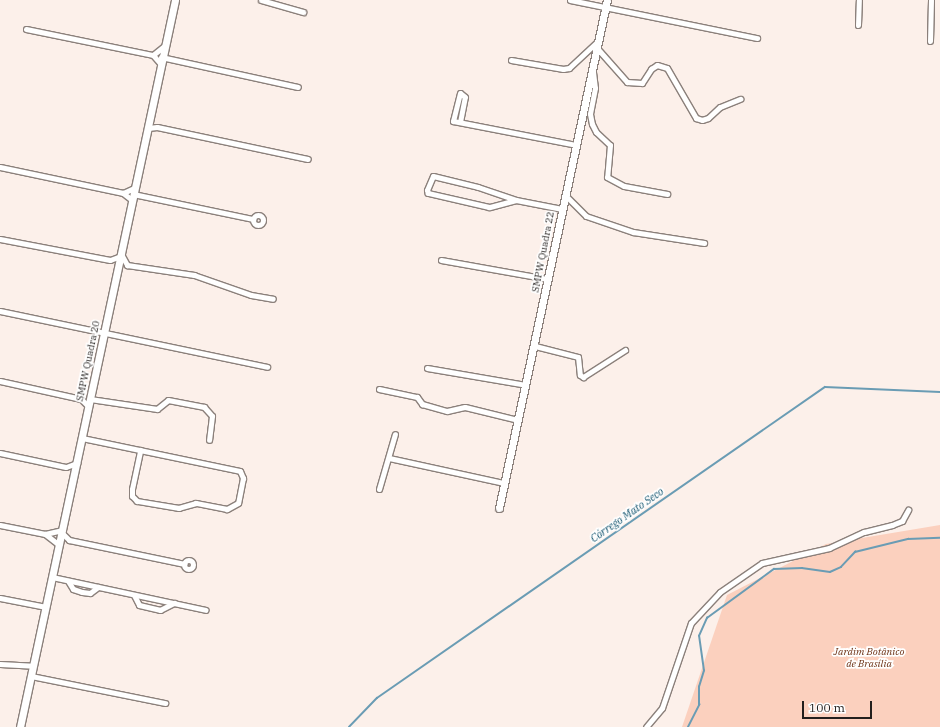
<!DOCTYPE html>
<html>
<head>
<meta charset="utf-8">
<style>
	body { margin:0 }
	#map { position:relative; width:940px; height:727px; overflow:hidden; background:#fcf0ea; font-family:"IBM Plex Serif",serif }
	div>[style] { position:absolute }
	[style*='--x'] { left:calc(var(--x)*1px); top:calc(var(--y)*1px); width:calc(var(--w)*1px); rotate:calc(var(--a)*1deg) }
	.green>* { inset:0; background:#fbd0be }
	.stream>* { height:1.5px; margin:-0.75px; padding:0 0.75px; transform-origin:0.75px; border-radius:0.75px; background:#6a9cb4 }
	.roads { filter:drop-shadow(1px 0 #8b807b) drop-shadow(-1px 0 #8b807b) drop-shadow(0 1px #8b807b) drop-shadow(0 -1px #8b807b) }
	.street>* { height:5px; margin:-2.5px; padding:0 2.5px; transform-origin:2.5px; border-radius:2.5px; background:#fff }
	.street>.ring { margin:-2.5px; padding:0; box-sizing:content-box; background:none; border:5px solid #fff; border-radius:50% }
	.secondary>* { height:7px; margin:-3.5px; padding:0 3.5px; transform-origin:3.5px; border-radius:3.5px; background:#fff }
	span { translate:-50% -50%; white-space:nowrap; text-align:center; line-height:1.15; -webkit-text-stroke:3.5px #fff; paint-order:stroke }
	.street-label { font-size:10px; color:#231f1d }
	.park-label { font-size:10px; color:#6d3114; font-style:italic }
	.water-label { font-size:11px; color:#12536d; font-style:italic }
	.scale { position:absolute; left:802px; top:701px; width:70px; height:18px; box-sizing:border-box; border:2px solid #231f1d; border-top:0; padding-left:5px; font-size:12px; line-height:14px; white-space:nowrap; color:#231f1d; -webkit-text-stroke:3px #fff; paint-order:stroke }
</style>
</head>
<body>
<div id="map">
	<div class="green">
		<i style="clip-path:polygon(940px 525px,940px 727px,682px 727px,727px 595px,826px 544px)"></i>
	</div>
	<div class="stream">
		<i style="--x:349;--y:727;--w:40;--a:-46"></i>
		<i style="--x:377;--y:698;--w:545;--a:-34.77"></i>
		<i style="--x:825;--y:387;--w:115;--a:2.5"></i>
		<i style="--x:688;--y:727;--w:25;--a:-63"></i>
		<i style="--x:699;--y:705;--w:18;--a:-90"></i>
		<i style="--x:699;--y:687;--w:17;--a:-73"></i>
		<i style="--x:704;--y:671;--w:35;--a:-98"></i>
		<i style="--x:699;--y:636;--w:20;--a:-66"></i>
		<i style="--x:707;--y:618;--w:83;--a:-36.2"></i>
		<i style="--x:774;--y:569;--w:28;--a:-2"></i>
		<i style="--x:802;--y:568;--w:28;--a:8"></i>
		<i style="--x:830;--y:572;--w:12;--a:-24"></i>
		<i style="--x:841;--y:567;--w:21;--a:-47"></i>
		<i style="--x:855;--y:552;--w:55;--a:-13.8"></i>
		<i style="--x:908;--y:539;--w:32;--a:-2"></i>
	</div>
	<div class="roads">
		<div class="street">
			<i style="--x:261;--y:0;--w:44;--a:15.9"></i>
			<i style="--x:570;--y:0;--w:191;--a:11.5"></i>
			<i style="--x:858;--y:25;--w:25;--a:-88"></i>
			<i style="--x:26;--y:29;--w:130;--a:11.6"></i>
			<i style="--x:153;--y:55;--w:11;--a:49"></i>
			<i style="--x:930;--y:41;--w:41;--a:-88.6"></i>
			<i style="--x:596;--y:47;--w:47;--a:48.5"></i>
			<i style="--x:627;--y:82;--w:15;--a:4"></i>
			<i style="--x:642;--y:83;--w:17;--a:-57"></i>
			<i style="--x:651;--y:69;--w:7;--a:-34"></i>
			<i style="--x:657;--y:65;--w:10;--a:17"></i>
			<i style="--x:667;--y:68;--w:58;--a:59.9"></i>
			<i style="--x:696;--y:118;--w:6;--a:18"></i>
			<i style="--x:702;--y:120;--w:6;--a:-18"></i>
			<i style="--x:708;--y:118;--w:16;--a:-43"></i>
			<i style="--x:720;--y:107;--w:22;--a:-22"></i>
			<i style="--x:153;--y:55;--w:14;--a:-39"></i>
			<i style="--x:161;--y:57;--w:140;--a:12.4"></i>
			<i style="--x:511;--y:60;--w:53;--a:9.8"></i>
			<i style="--x:563;--y:69;--w:6;--a:-9"></i>
			<i style="--x:569;--y:68;--w:40;--a:-43"></i>
			<i style="--x:593;--y:72;--w:16;--a:83"></i>
			<i style="--x:595;--y:88;--w:26;--a:101"></i>
			<i style="--x:590;--y:114;--w:10;--a:79"></i>
			<i style="--x:592;--y:124;--w:9;--a:63"></i>
			<i style="--x:596;--y:132;--w:19;--a:43"></i>
			<i style="--x:610;--y:145;--w:32;--a:95"></i>
			<i style="--x:607;--y:177;--w:19;--a:28"></i>
			<i style="--x:624;--y:186;--w:44;--a:10.5"></i>
			<i style="--x:460;--y:122;--w:25;--a:-79"></i>
			<i style="--x:465;--y:97;--w:6;--a:-141"></i>
			<i style="--x:460;--y:93;--w:29;--a:104"></i>
			<i style="--x:453;--y:121;--w:125;--a:11"></i>
			<i style="--x:148;--y:128;--w:9;--a:-6"></i>
			<i style="--x:157;--y:127;--w:154;--a:12"></i>
			<i style="--x:0;--y:167;--w:126;--a:11.9"></i>
			<i style="--x:123;--y:193;--w:11;--a:38"></i>
			<i style="--x:123;--y:193;--w:12;--a:-24"></i>
			<i style="--x:133;--y:194;--w:123;--a:11.8"></i>
			<i style="--x:566;--y:196;--w:28;--a:45"></i>
			<i style="--x:586;--y:216;--w:50;--a:18.8"></i>
			<i style="--x:633;--y:232;--w:72;--a:8.8"></i>
			<i style="--x:516;--y:200;--w:28;--a:165"></i>
			<i style="--x:489;--y:207;--w:63;--a:-167.1"></i>
			<i style="--x:428;--y:193;--w:3;--a:-108"></i>
			<i style="--x:427;--y:190;--w:15;--a:-67"></i>
			<i style="--x:433;--y:176;--w:46;--a:13.7"></i>
			<i style="--x:478;--y:187;--w:40;--a:18.9"></i>
			<i style="--x:516;--y:200;--w:47;--a:11.1"></i>
			<i class="ring" style="left:253px;top:215px;width:5px;height:5px"></i>
			<i style="--x:0;--y:239;--w:112;--a:10.8"></i>
			<i style="--x:110;--y:260;--w:12;--a:-20"></i>
			<i style="--x:121;--y:254;--w:13;--a:61"></i>
			<i style="--x:127;--y:265;--w:68;--a:8.5"></i>
			<i style="--x:194;--y:275;--w:60;--a:19.3"></i>
			<i style="--x:251;--y:295;--w:22;--a:10"></i>
			<i style="--x:441;--y:260;--w:109;--a:10.1"></i>
			<i style="--x:0;--y:311;--w:273;--a:11.8"></i>
			<i style="--x:535;--y:346;--w:44;--a:14.3"></i>
			<i style="--x:578;--y:357;--w:18;--a:84"></i>
			<i style="--x:580;--y:375;--w:4;--a:34"></i>
			<i style="--x:583;--y:377;--w:50;--a:-32.7"></i>
			<i style="--x:427;--y:368;--w:100;--a:9.7"></i>
			<i style="--x:0;--y:381;--w:83;--a:12.5"></i>
			<i style="--x:81;--y:399;--w:11;--a:45"></i>
			<i style="--x:379;--y:389;--w:39;--a:12"></i>
			<i style="--x:417;--y:397;--w:9;--a:54"></i>
			<i style="--x:422;--y:404;--w:26;--a:16"></i>
			<i style="--x:447;--y:411;--w:18;--a:-13"></i>
			<i style="--x:465;--y:407;--w:55;--a:13.8"></i>
			<i style="--x:90;--y:399;--w:68;--a:8.5"></i>
			<i style="--x:157;--y:409;--w:14;--a:-39"></i>
			<i style="--x:168;--y:400;--w:37;--a:11"></i>
			<i style="--x:204;--y:407;--w:12;--a:48"></i>
			<i style="--x:212;--y:416;--w:24;--a:97"></i>
			<i style="--x:82;--y:438;--w:161;--a:11.8"></i>
			<i style="--x:240;--y:471;--w:8;--a:67"></i>
			<i style="--x:243;--y:478;--w:25;--a:101"></i>
			<i style="--x:238;--y:503;--w:13;--a:151"></i>
			<i style="--x:227;--y:509;--w:32;--a:-169"></i>
			<i style="--x:196;--y:503;--w:18;--a:164"></i>
			<i style="--x:179;--y:508;--w:43;--a:-170.5"></i>
			<i style="--x:137;--y:501;--w:7;--a:-135"></i>
			<i style="--x:132;--y:496;--w:7;--a:-90"></i>
			<i style="--x:132;--y:489;--w:40;--a:-78"></i>
			<i style="--x:0;--y:453;--w:67;--a:12"></i>
			<i style="--x:66;--y:467;--w:12;--a:-20"></i>
			<i style="--x:389;--y:458;--w:118;--a:12.3"></i>
			<i style="--x:379;--y:489;--w:57;--a:-73.8"></i>
			<i style="--x:0;--y:525;--w:46;--a:11.3"></i>
			<i style="--x:45;--y:534;--w:18;--a:-13"></i>
			<i style="--x:62;--y:533;--w:10;--a:45"></i>
			<i style="--x:69;--y:540;--w:118;--a:11.7"></i>
			<i style="--x:45;--y:534;--w:18;--a:38"></i>
			<i class="ring" style="left:184.5px;top:560.5px;width:4px;height:4px"></i>
			<i style="--x:52;--y:577;--w:157;--a:12.1"></i>
			<i style="--x:68;--y:581;--w:9;--a:58"></i>
			<i style="--x:73;--y:589;--w:9;--a:18"></i>
			<i style="--x:82;--y:592;--w:8;--a:7"></i>
			<i style="--x:90;--y:593;--w:10;--a:-37"></i>
			<i style="--x:134;--y:595;--w:11;--a:63"></i>
			<i style="--x:139;--y:605;--w:22;--a:13"></i>
			<i style="--x:160;--y:610;--w:16;--a:-27"></i>
			<i style="--x:0;--y:598;--w:47;--a:11.1"></i>
			<i style="--x:0;--y:664;--w:33;--a:3"></i>
			<i style="--x:31;--y:676;--w:137;--a:11.4"></i>
			<i style="--x:646;--y:727;--w:25;--a:-50"></i>
			<i style="--x:662;--y:708;--w:90;--a:-71.2"></i>
			<i style="--x:691;--y:623;--w:42;--a:-46.9"></i>
			<i style="--x:720;--y:592;--w:51;--a:-34.6"></i>
			<i style="--x:762;--y:563;--w:69;--a:-12.6"></i>
			<i style="--x:829;--y:548;--w:38;--a:-25"></i>
			<i style="--x:864;--y:532;--w:29;--a:-14"></i>
			<i style="--x:892;--y:525;--w:11;--a:-22"></i>
			<i style="--x:902;--y:521;--w:13;--a:-61"></i>
		</div>
		<div class="secondary">
			<i style="--x:499;--y:508;--w:519;--a:-78"></i>
			<i style="--x:20;--y:727;--w:743;--a:-77.96"></i>
		</div>
	</div>
	<div class="street-label">
		<span style="left:543px;top:252px;rotate:-79deg">SMPW Quadra 22</span>
		<span style="left:88px;top:361px;rotate:-78deg">SMPW Quadra 20</span>
	</div>
	<div class="park-label">
		<span style="left:869px;top:657px">Jardim Botânico<br>de Brasília</span>
	</div>
	<div class="water-label">
		<span style="left:627px;top:515px;rotate:-35deg">Córrego Mato Seco</span>
	</div>
	<div class="scale">100 m</div>
</div>
</body>
</html>
